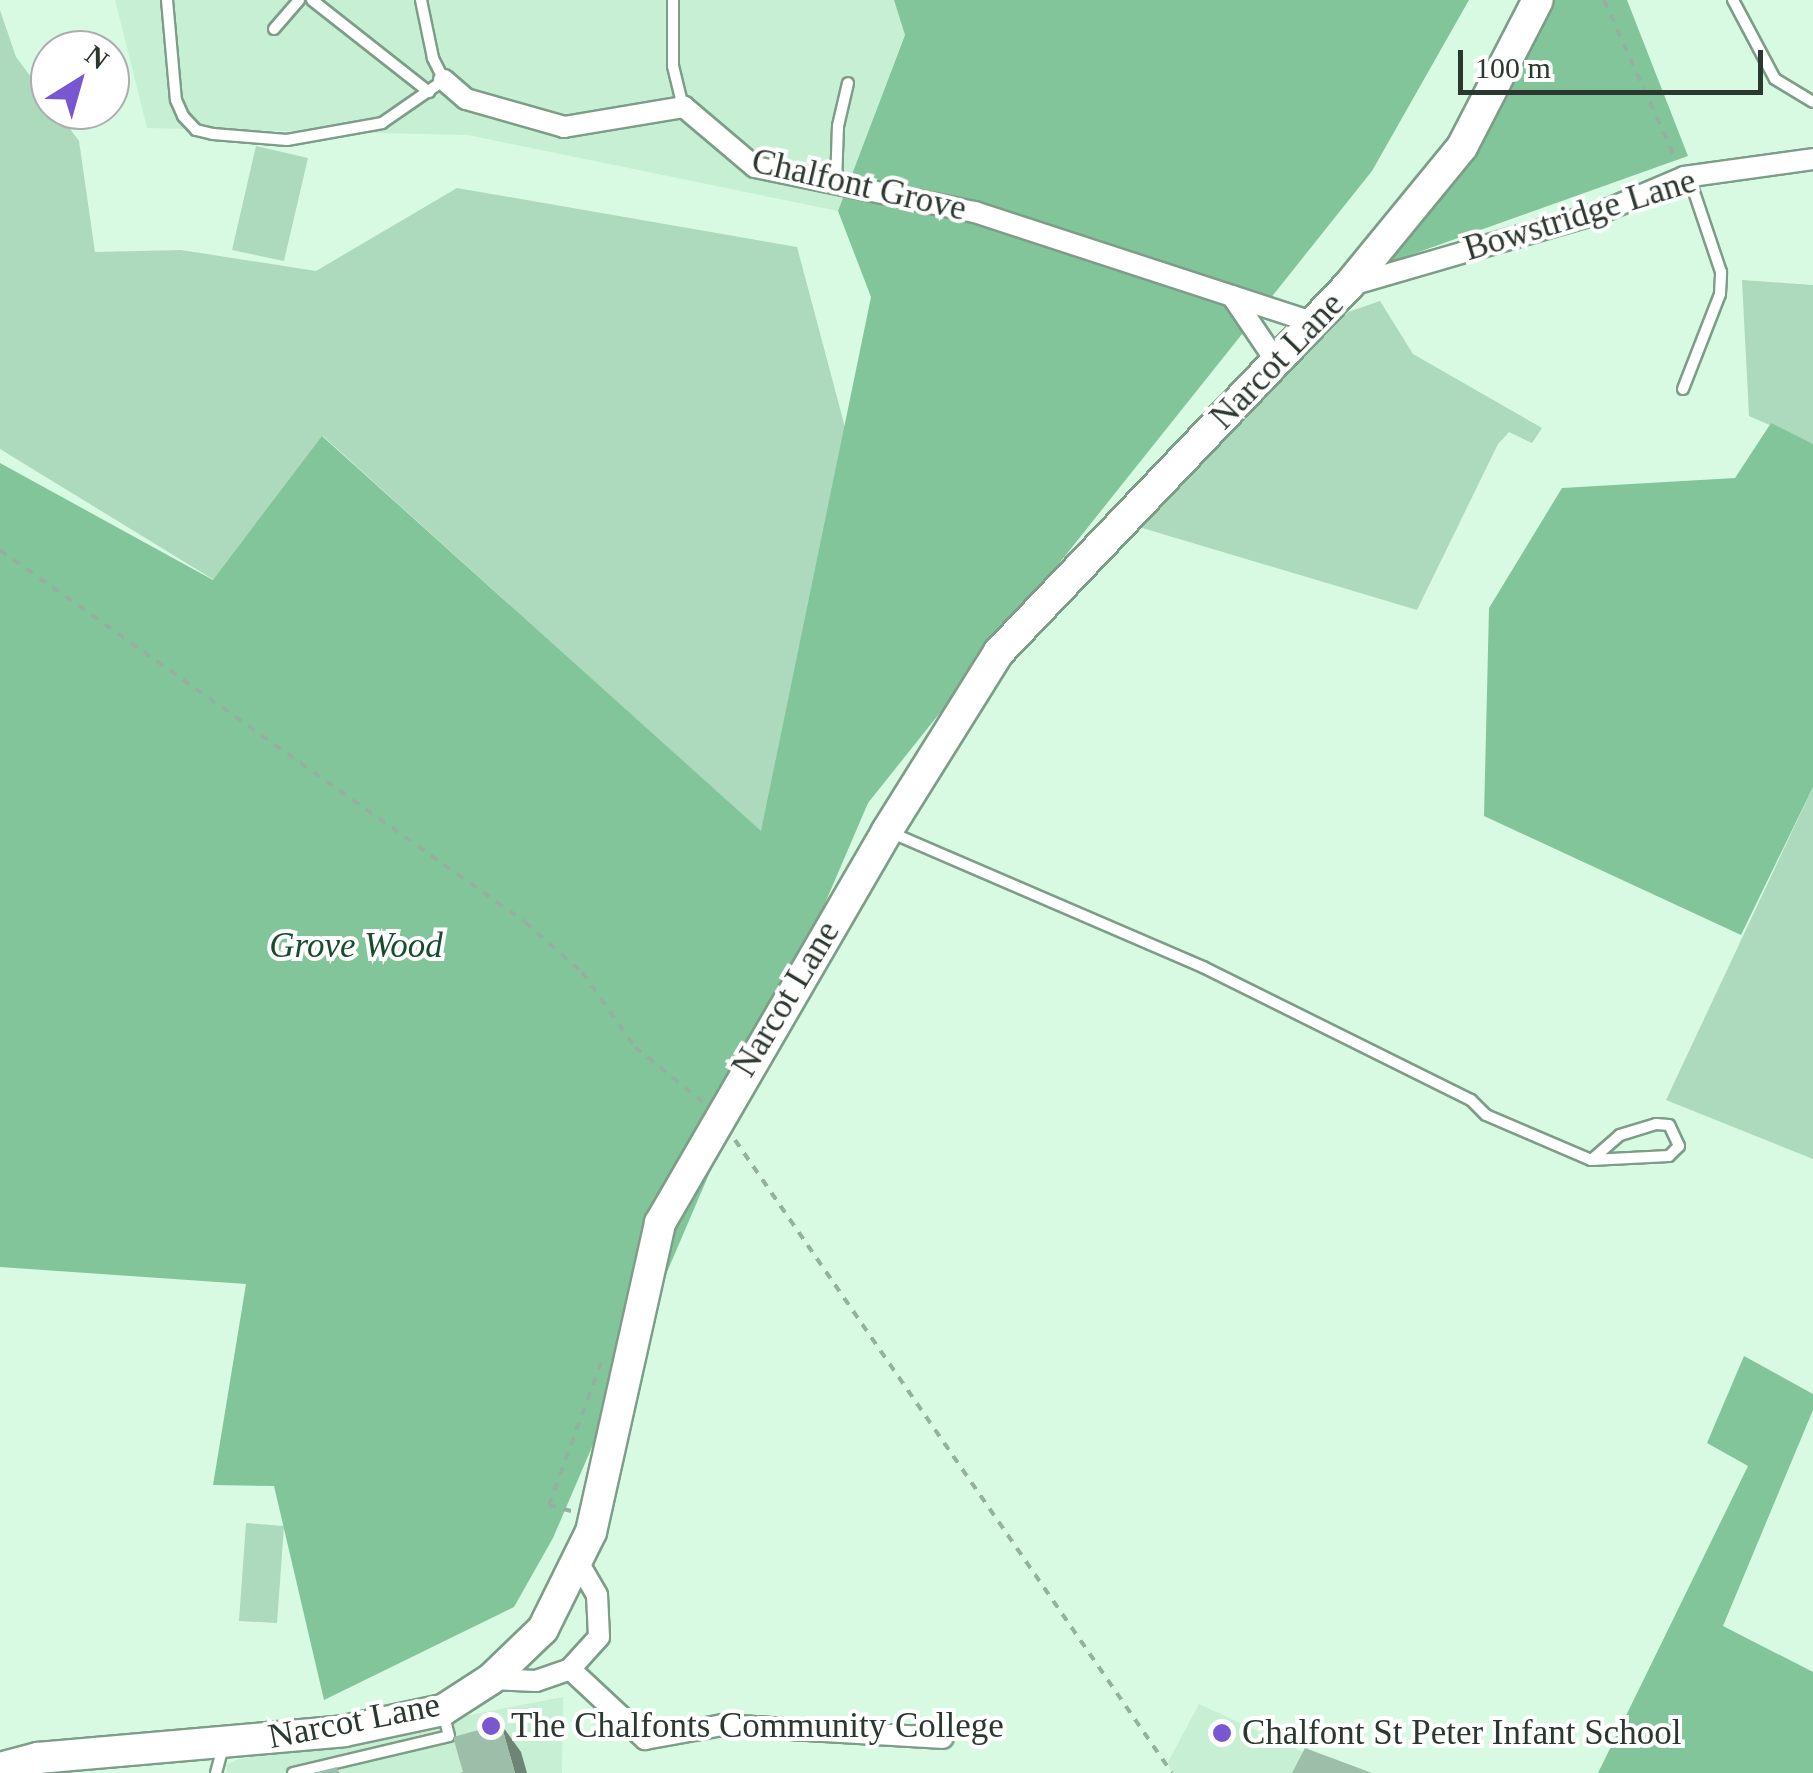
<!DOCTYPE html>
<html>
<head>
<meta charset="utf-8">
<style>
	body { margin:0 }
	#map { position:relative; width:1813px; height:1773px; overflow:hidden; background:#d8fae3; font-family:"Times New Roman",serif }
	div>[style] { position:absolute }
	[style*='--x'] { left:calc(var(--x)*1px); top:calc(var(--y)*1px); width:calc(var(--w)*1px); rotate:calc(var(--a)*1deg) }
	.built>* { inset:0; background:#c6efd3 }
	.green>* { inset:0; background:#add9bc }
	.forest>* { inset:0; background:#83c59b }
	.path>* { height:4px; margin-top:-2px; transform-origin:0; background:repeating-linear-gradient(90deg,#96b09f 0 8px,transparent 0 16px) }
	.roads { filter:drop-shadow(2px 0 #7e9d88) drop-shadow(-2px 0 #7e9d88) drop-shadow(0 2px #7e9d88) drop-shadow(0 -2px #7e9d88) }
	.lane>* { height:10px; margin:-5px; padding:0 5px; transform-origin:5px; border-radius:5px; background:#fff }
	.street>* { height:20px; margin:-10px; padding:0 10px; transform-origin:10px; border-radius:10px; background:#fff }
	.secondary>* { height:30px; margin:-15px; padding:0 15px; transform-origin:15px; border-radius:15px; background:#fff }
	.shaded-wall>* { inset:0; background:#6e8576 }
	.building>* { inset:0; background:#9dbea8 }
	.dots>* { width:28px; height:28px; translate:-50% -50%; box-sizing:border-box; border:5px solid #fff; border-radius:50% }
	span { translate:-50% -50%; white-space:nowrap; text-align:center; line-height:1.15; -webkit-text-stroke:8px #fff; paint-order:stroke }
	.street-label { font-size:35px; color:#2b382f }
	.park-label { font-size:35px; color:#194b2f; font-style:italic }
	.poi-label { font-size:35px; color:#2b382f }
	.left { translate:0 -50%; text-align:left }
	.north { position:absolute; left:30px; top:30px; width:100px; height:100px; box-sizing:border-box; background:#fff; border:2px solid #aaafac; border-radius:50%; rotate:37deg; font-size:28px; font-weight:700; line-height:40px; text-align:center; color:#2b382f }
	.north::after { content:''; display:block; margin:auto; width:35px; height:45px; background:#7957d1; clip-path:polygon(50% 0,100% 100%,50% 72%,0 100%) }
	.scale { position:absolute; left:1458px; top:50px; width:305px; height:45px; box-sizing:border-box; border:5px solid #2b382f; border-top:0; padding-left:12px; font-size:30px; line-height:35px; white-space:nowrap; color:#2b382f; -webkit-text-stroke:8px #fff; paint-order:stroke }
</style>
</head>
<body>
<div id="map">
	<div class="built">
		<i style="clip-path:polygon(115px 0,906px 0,905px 34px,838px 211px,468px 135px,147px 128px)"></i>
		<i style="clip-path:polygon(563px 1697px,562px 1773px,227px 1773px,226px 1765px,236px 1760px)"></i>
		<i style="clip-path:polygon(1199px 1704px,1349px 1773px,1171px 1773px,1168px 1762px)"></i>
	</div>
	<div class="green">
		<i style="clip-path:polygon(0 10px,16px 57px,79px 141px,95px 252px,181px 250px,316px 271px,457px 188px,797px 247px,878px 551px,761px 832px,323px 436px,214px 580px,0 449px)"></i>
		<i style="clip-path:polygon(256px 146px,308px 158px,284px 261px,232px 250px)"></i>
		<i style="clip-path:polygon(1742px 280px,1813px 285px,1813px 444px,1749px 416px)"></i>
		<i style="clip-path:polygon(1380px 301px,1413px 354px,1542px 428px,1532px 443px,1509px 432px,1498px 444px,1417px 610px,1139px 527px,1348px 312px)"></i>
		<i style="clip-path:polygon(1813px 787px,1813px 1159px,1666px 1100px)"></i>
		<i style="clip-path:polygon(246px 1523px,284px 1526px,277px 1623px,239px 1621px)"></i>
	</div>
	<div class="forest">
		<i style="clip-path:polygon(894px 0,1469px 0,1372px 171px,868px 803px,553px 1538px,514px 1607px,324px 1700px,274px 1486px,213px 1485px,246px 1284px,0 1267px,0 463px,213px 580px,322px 436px,761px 831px,871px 297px,838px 211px,905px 35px)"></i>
		<i style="clip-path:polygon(1545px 0,1627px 0,1688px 156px,1388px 263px,1530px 44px)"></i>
		<i style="clip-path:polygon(1771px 423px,1813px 444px,1813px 787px,1741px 935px,1484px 816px,1489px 608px,1562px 488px,1735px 478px)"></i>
		<i style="clip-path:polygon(1744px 1356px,1813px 1394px,1813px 1410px,1723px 1626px,1813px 1672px,1813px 1773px,1598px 1773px,1748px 1466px,1707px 1443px)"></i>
	</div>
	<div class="path">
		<i style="--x:1604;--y:0;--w:175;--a:65.8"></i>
		<i style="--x:0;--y:550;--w:643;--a:35.32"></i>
		<i style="--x:525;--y:922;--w:76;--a:41.3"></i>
		<i style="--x:582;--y:972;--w:92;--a:54.8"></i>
		<i style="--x:635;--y:1047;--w:87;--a:39"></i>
		<i style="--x:735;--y:1140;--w:769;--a:55.38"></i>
		<i style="--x:571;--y:1511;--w:23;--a:-165"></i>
		<i style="--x:549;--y:1505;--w:152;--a:-70"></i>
	</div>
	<div class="roads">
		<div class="lane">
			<i style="--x:167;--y:0;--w:100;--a:84.9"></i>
			<i style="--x:176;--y:100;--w:17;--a:66"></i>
			<i style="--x:183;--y:116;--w:19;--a:47"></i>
			<i style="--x:196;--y:130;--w:17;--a:13"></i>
			<i style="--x:213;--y:134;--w:74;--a:4.6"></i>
			<i style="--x:287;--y:140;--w:97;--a:-10.1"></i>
			<i style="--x:382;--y:123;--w:75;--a:-34.7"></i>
			<i style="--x:444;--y:80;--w:25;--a:-117"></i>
			<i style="--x:433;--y:58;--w:59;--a:-101.7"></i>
			<i style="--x:312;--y:0;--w:149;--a:38.2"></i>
			<i style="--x:673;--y:0;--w:66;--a:90"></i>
			<i style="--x:673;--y:66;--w:42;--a:76.3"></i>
			<i style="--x:1733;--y:0;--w:89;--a:62"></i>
			<i style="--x:1775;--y:79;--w:44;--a:31.2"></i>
			<i style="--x:274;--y:29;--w:38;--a:-49"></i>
			<i style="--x:836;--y:183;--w:57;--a:-88"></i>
			<i style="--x:838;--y:126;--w:44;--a:-76.9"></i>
			<i style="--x:1683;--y:389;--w:102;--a:-68.7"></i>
			<i style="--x:1720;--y:294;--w:22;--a:-87"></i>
			<i style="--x:1721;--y:272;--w:100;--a:-108.6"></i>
			<i style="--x:892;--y:833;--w:339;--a:23.3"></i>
			<i style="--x:1203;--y:967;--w:299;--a:26.4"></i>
			<i style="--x:1471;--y:1100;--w:21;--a:45"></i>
			<i style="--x:1486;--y:1115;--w:114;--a:23.2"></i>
			<i style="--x:1591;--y:1160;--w:78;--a:-2.9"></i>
			<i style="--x:1669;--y:1156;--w:14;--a:-45"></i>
			<i style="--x:1679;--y:1146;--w:23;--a:-115"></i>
			<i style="--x:1669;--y:1125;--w:13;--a:-176"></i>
			<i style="--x:1656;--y:1124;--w:38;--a:163"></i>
			<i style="--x:1620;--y:1135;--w:38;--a:139"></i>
			<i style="--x:216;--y:1773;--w:28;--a:-75"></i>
			<i style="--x:293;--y:1773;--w:160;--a:-13.3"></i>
			<i style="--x:449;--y:1736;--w:21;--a:-104"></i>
		</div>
		<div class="street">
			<i style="--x:444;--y:80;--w:29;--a:41"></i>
			<i style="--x:466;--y:99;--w:102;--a:15.9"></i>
			<i style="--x:564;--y:127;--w:122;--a:-9.5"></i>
			<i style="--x:684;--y:107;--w:93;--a:40.2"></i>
			<i style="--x:755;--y:167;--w:225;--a:11.6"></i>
			<i style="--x:975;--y:212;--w:270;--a:18.1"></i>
			<i style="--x:1351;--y:285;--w:261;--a:-16.2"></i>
			<i style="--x:1602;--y:212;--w:89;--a:-23.1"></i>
			<i style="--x:1684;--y:177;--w:130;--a:-7.9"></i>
			<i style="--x:1276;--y:361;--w:78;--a:-124.1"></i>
			<i style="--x:1232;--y:296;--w:84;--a:18"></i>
			<i style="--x:570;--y:1669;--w:103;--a:43"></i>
			<i style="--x:645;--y:1739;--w:79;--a:-10.2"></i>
			<i style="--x:723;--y:1725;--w:220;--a:3.4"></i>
			<i style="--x:491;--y:1679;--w:45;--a:2.5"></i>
			<i style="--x:536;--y:1681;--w:36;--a:-19"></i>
			<i style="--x:570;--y:1669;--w:43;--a:-47.8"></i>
			<i style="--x:599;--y:1637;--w:42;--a:-92.7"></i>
			<i style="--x:597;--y:1595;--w:34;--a:-120"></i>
		</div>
		<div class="secondary">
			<i style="--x:0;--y:1768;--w:39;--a:-15"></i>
			<i style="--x:38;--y:1758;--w:307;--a:-5"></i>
			<i style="--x:344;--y:1731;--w:101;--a:-12"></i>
			<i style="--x:443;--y:1710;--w:57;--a:-32.9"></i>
			<i style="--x:491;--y:1679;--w:72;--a:-43.9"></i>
			<i style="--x:543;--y:1629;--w:108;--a:-63.7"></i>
			<i style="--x:591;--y:1532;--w:317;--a:-77.4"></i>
			<i style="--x:660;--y:1223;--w:453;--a:-59.9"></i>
			<i style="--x:887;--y:831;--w:211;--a:-58"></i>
			<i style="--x:999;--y:652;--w:507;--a:-46.36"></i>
			<i style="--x:1349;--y:285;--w:178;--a:-50.7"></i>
			<i style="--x:1462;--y:147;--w:165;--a:-62.7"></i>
		</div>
	</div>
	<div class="shaded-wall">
		<i style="clip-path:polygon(501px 1724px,521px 1752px,527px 1773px,515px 1773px)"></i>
	</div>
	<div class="building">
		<i style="clip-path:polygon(501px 1724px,515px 1773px,460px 1773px,463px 1772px,453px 1737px)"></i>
		<i style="clip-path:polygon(1305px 1748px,1372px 1773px,1292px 1773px)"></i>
		<i style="clip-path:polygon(337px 1767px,339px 1773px,313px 1773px)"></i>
	</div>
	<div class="dots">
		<i style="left:491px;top:1726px;background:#7957d1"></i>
		<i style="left:1222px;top:1733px;background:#7957d1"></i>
	</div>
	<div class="street-label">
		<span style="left:859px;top:185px;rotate:13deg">Chalfont Grove</span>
		<span style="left:1580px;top:215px;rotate:-17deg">Bowstridge Lane</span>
		<span style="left:1277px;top:361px;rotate:-46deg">Narcot Lane</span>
		<span style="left:786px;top:999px;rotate:-59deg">Narcot Lane</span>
		<span style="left:354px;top:1721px;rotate:-11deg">Narcot Lane</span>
	</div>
	<div class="park-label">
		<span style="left:356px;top:946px">Grove Wood</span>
	</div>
	<div class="poi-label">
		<span class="left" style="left:511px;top:1726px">The Chalfonts Community College</span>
		<span class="left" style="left:1242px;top:1733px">Chalfont St Peter Infant School</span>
	</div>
	<div class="north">N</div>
	<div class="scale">100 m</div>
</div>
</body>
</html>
